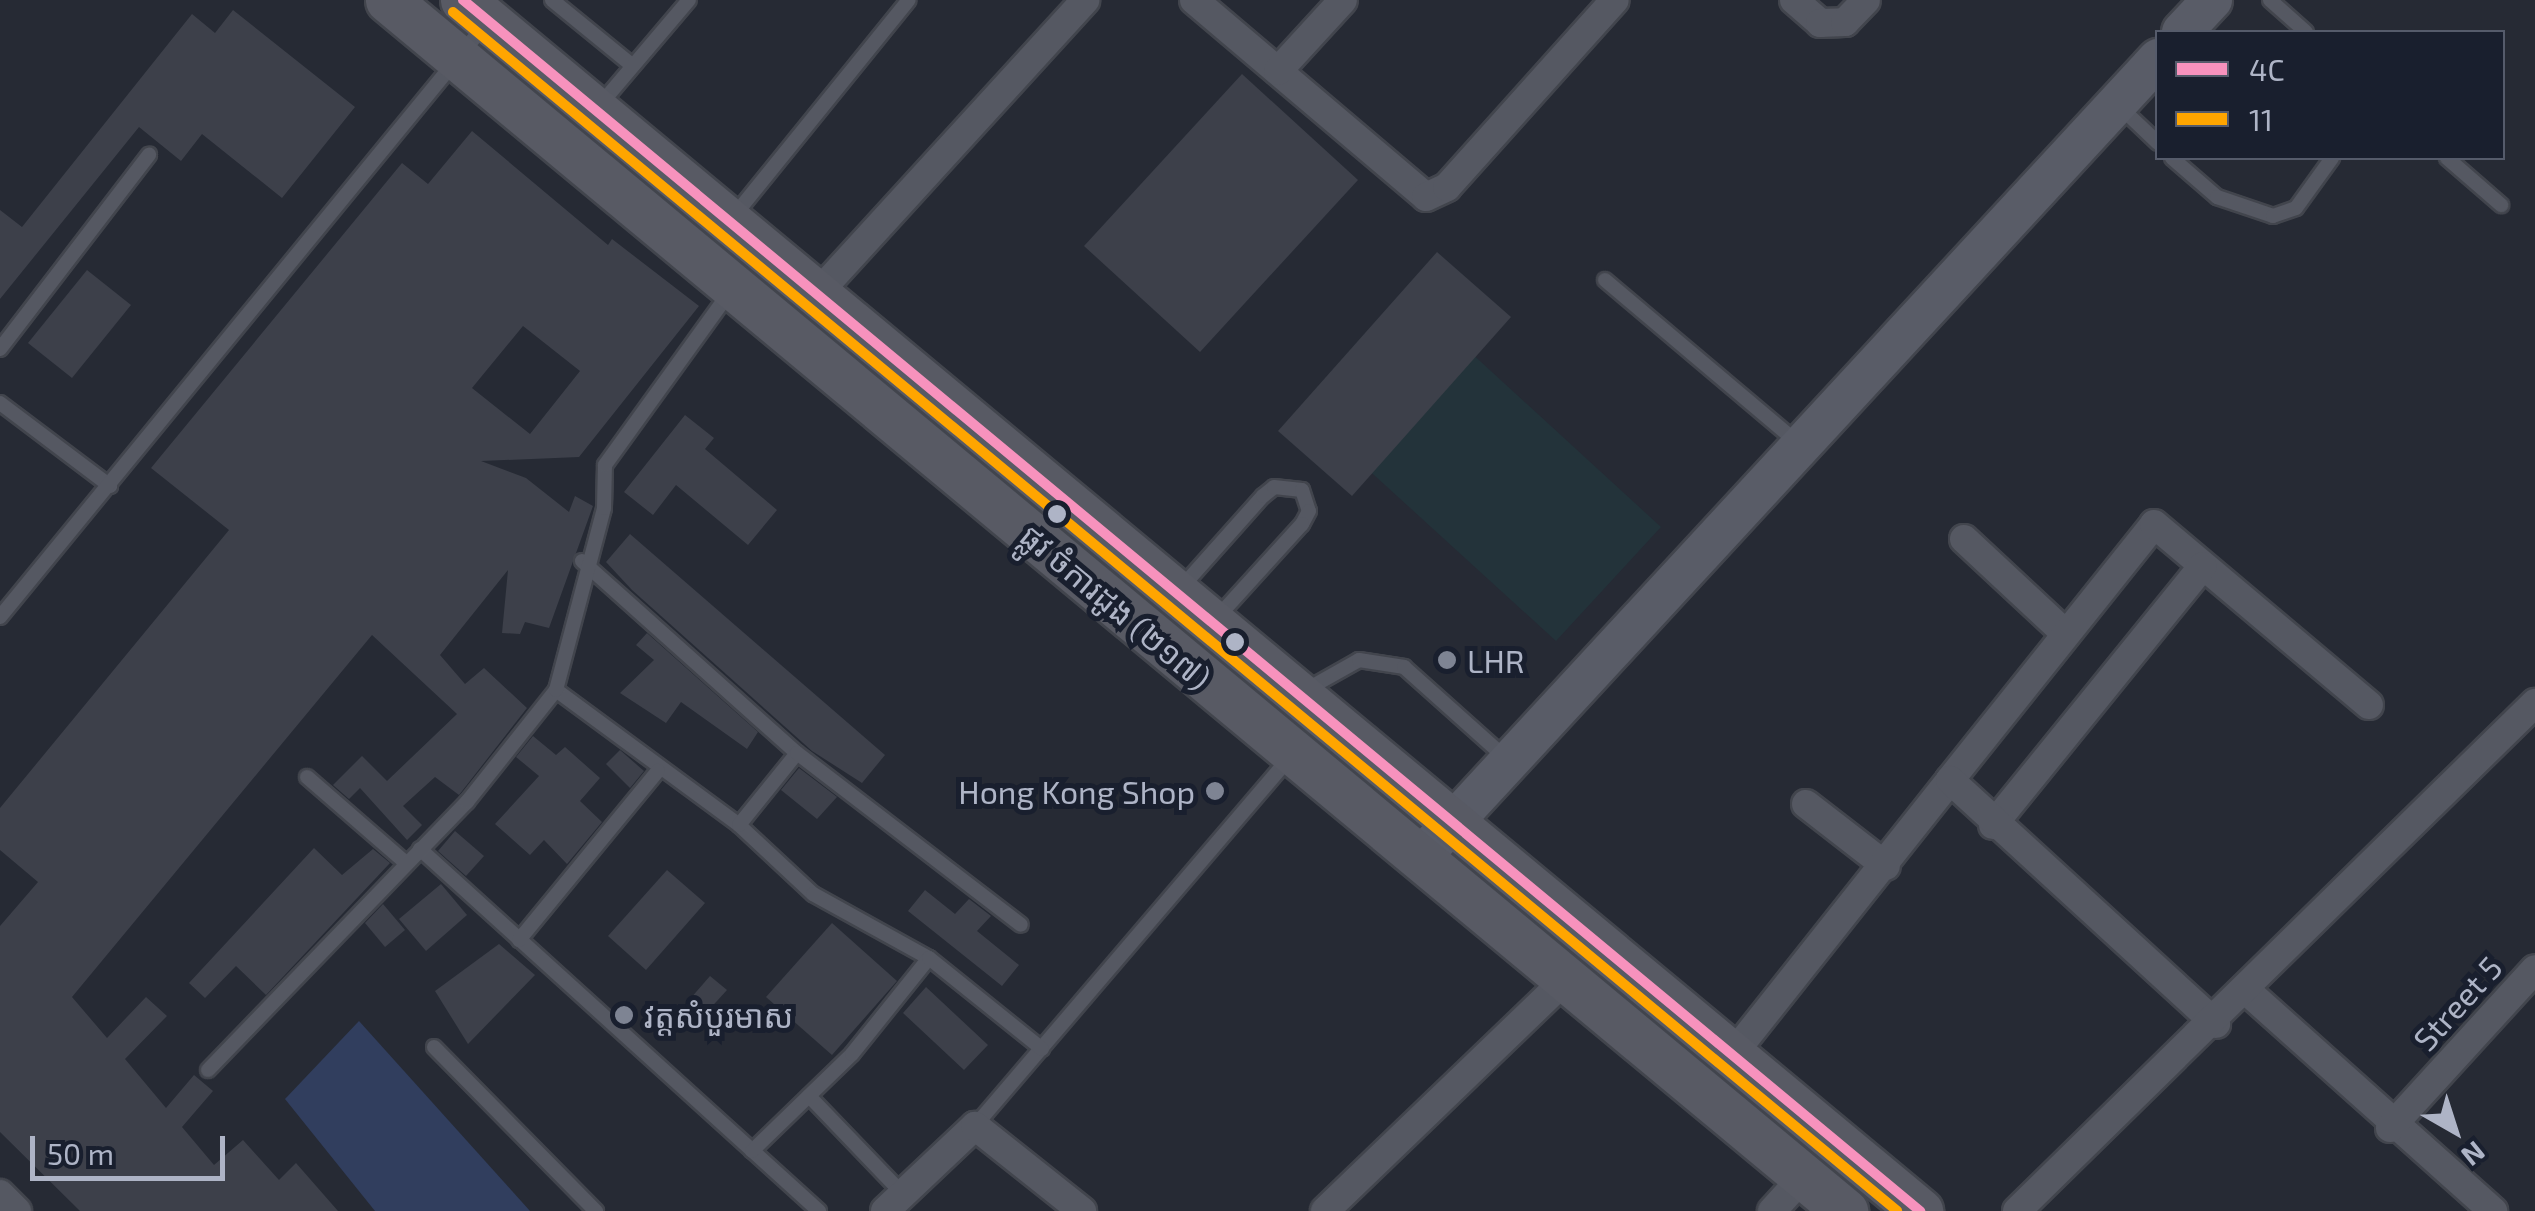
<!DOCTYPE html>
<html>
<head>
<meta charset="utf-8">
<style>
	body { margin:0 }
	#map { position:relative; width:2535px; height:1211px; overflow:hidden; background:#262a34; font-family:"Exo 2","Noto Sans Khmer",sans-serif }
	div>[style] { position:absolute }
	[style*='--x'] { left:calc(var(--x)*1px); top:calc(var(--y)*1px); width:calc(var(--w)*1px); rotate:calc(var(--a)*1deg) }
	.green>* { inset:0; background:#23333a }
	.water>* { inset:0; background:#313e5e }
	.building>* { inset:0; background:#3d404a }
	.roads { filter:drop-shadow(2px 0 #42454d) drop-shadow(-2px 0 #42454d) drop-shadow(0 2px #42454d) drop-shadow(0 -2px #42454d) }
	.lane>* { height:14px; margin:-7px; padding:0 7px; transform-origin:7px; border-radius:7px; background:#555862 }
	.street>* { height:28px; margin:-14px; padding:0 14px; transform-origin:14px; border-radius:14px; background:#555862 }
	.secondary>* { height:40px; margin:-20px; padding:0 20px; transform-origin:20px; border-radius:20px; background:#595c67 }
	.primary>* { height:45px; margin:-22.5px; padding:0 22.5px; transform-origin:22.5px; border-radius:22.5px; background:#585a64 }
	.bus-1>* { height:10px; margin:-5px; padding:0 5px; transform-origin:5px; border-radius:5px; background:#f792bd }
	.bus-2>* { height:10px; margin:-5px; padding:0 5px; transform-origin:5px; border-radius:5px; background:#ffa500 }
	.dots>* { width:28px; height:28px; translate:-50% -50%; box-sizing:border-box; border:5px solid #191f2e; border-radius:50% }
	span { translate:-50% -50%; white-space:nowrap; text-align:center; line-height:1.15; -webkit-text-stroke:10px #191f2e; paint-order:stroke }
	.street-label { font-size:32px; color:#aeb4c6 }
	.poi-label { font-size:32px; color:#aeb4c6 }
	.left { translate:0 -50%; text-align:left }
	.right { translate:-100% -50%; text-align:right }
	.legend { position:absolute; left:2155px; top:30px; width:350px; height:130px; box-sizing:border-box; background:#191f2e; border:2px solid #555b6b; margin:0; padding:12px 18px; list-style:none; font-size:30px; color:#aeb4c6 }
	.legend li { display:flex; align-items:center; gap:20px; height:50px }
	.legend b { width:50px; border:2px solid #555b6b }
	.north { position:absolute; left:2405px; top:1081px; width:100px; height:100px; -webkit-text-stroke:8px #191f2e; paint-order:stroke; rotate:141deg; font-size:28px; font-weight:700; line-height:40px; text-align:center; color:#aeb4c6 }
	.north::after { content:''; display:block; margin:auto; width:35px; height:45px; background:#aeb4c6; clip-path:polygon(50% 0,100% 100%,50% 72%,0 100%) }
	.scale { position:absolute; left:30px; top:1136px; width:195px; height:45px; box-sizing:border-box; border:5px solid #aeb4c6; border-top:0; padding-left:12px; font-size:30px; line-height:35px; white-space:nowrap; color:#aeb4c6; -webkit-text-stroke:8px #191f2e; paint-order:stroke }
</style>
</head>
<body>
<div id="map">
	<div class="green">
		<i style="clip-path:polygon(1468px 350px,1661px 527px,1556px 641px,1363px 465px)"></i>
	</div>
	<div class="water">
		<i style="clip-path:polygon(359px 1021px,530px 1211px,375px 1211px,285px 1099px)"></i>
	</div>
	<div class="building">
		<i style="clip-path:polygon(233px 10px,355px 107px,282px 198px,202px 134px,181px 161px,139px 127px,0 299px,0 210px,22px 227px,192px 14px,215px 33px)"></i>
		<i style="clip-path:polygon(1242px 74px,1358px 180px,1200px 352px,1084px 246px)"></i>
		<i style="clip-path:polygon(evenodd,472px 131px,608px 245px,612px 239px,699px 306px,579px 457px,481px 461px,526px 478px,569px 512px,575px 496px,593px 506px,549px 628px,525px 622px,520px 634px,502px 633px,508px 570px,440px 655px,465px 684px,484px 668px,527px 708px,459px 795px,435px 777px,403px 806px,422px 825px,407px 840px,360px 788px,349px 799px,333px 785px,362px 756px,387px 781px,457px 714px,372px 635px,72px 997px,107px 1038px,146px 997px,167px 1016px,125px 1059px,166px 1108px,194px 1075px,213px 1091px,182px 1127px,214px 1165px,243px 1140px,279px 1180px,296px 1163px,338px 1211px,80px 1211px,0 1132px,0 926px,38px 882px,0 850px,0 808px,229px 530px,151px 468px,402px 163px,428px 184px,472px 131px,523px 326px,580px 371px,530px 434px,472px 388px,523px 326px)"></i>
		<i style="clip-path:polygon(1437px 252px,1511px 317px,1352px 496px,1278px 431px)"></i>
		<i style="clip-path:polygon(87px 270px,131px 305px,72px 378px,28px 343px)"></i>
		<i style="clip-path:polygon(685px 415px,714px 438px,705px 449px,777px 510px,748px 545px,676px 485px,653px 515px,624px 492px)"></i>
		<i style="clip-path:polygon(630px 534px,885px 755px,862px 783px,812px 751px,632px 590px,606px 562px)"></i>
		<i style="clip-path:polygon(647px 633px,758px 732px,747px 749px,681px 702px,666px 723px,620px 693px,654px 660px,636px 645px)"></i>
		<i style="clip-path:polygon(533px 736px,556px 755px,565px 747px,600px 778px,580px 801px,602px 822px,567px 864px,544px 840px,530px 855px,495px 824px,539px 776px,516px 757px)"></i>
		<i style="clip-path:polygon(620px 750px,644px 771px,630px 788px,606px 764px)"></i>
		<i style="clip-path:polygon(799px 768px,837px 797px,817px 819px,781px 790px)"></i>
		<i style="clip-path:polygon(455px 831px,484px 856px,466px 876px,438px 851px)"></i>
		<i style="clip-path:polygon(314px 848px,342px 875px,373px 849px,390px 863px,266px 995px,236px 966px,205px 998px,189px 983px)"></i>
		<i style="clip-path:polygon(667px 870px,705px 903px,646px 970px,608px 936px)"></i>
		<i style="clip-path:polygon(441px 884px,467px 915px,426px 951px,399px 919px)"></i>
		<i style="clip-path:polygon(925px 890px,955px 914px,969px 899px,991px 916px,977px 931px,1019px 965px,1002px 986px,908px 911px)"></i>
		<i style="clip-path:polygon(383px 904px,405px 930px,385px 947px,365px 923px)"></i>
		<i style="clip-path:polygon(832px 923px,897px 981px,832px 1055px,766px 997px)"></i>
		<i style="clip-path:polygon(499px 944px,535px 975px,468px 1044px,435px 991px)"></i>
		<i style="clip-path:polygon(710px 976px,727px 990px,706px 1013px,690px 999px)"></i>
		<i style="clip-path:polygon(926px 987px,988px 1045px,964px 1070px,903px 1013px)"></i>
	</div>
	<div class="roads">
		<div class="lane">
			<i style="--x:552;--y:0;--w:104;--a:39.2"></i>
			<i style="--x:2270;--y:0;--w:48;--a:41.6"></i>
			<i style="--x:2118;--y:105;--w:55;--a:43.5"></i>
			<i style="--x:599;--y:106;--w:139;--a:-49.7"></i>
			<i style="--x:2172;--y:158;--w:60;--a:40.9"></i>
			<i style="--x:2217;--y:197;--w:59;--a:18.7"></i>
			<i style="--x:2273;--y:216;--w:24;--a:-19"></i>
			<i style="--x:2296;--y:208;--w:62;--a:-54.2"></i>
			<i style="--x:2447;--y:158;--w:72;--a:41"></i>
			<i style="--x:733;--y:217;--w:279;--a:-51"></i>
			<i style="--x:1605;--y:280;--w:254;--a:40.2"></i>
			<i style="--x:0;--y:349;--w:245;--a:-52.5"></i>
			<i style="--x:0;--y:403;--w:138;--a:37"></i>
			<i style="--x:582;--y:561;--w:288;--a:41.8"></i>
			<i style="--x:1180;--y:589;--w:125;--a:-48.3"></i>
			<i style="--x:1263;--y:496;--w:14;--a:-39"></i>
			<i style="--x:1274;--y:487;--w:28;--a:6"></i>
			<i style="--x:1302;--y:490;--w:22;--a:72"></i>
			<i style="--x:1309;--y:511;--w:15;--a:118"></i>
			<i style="--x:1302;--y:524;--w:130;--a:132.2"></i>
			<i style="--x:0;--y:617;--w:764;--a:-50.68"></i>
			<i style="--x:556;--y:690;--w:227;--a:36.4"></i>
			<i style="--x:739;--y:825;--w:101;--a:43"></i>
			<i style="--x:813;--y:894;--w:132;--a:28.9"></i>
			<i style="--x:1304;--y:691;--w:63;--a:-29.4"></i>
			<i style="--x:1359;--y:660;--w:46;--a:8.8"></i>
			<i style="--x:1404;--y:667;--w:141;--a:41.8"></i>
			<i style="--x:307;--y:777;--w:131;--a:41"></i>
			<i style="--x:739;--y:825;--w:92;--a:-51.1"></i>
			<i style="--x:797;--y:753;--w:282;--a:37.5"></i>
			<i style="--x:420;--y:849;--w:539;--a:42.22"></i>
			<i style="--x:519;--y:940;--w:219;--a:-50.6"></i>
			<i style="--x:434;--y:1047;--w:231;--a:45.4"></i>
			<i style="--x:208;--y:1070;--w:373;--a:-46"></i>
			<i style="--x:467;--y:802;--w:143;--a:-51.5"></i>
			<i style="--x:556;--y:690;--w:188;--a:-75.2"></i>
			<i style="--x:604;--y:508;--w:43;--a:-88.7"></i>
			<i style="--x:605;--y:465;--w:213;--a:-54.2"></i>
			<i style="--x:809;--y:1096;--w:137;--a:46.2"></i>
			<i style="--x:975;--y:1126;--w:485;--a:-49.5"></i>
			<i style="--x:752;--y:1151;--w:139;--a:-44.1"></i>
			<i style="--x:852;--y:1054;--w:123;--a:-51.3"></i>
			<i style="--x:929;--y:958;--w:145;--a:38.8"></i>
		</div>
		<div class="street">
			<i style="--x:1194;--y:0;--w:304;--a:40.3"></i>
			<i style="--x:1426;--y:197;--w:23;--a:-25"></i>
			<i style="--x:1447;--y:187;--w:251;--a:-48.1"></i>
			<i style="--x:1794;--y:0;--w:35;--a:41"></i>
			<i style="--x:1820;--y:23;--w:25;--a:-2"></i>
			<i style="--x:1845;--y:22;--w:30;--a:-46"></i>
			<i style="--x:1278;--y:71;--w:96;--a:-47.5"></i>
			<i style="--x:817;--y:294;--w:398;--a:-47.6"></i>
			<i style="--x:1964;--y:539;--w:139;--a:43"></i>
			<i style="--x:1950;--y:780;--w:327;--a:-51.4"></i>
			<i style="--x:2154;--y:524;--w:281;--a:40.1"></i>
			<i style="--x:1806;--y:804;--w:101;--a:37.8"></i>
			<i style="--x:1993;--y:825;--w:333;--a:-51"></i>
			<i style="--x:2248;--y:992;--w:329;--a:41.8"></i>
			<i style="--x:1733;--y:1054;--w:350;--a:-51.6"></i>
			<i style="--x:1950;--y:780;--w:361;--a:42.5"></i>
			<i style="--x:2390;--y:1128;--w:215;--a:-47.6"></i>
			<i style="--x:0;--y:1194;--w:24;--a:45"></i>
			<i style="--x:885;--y:1211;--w:124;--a:-43.4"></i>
			<i style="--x:975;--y:1126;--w:137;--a:38.5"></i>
			<i style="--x:1325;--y:1211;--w:335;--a:-43.9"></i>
			<i style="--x:1772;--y:1211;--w:46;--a:-47.6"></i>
			<i style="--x:2017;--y:1211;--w:726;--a:-44.44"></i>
		</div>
		<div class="secondary">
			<i style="--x:2182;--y:32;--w:44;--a:-46.8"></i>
			<i style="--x:1420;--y:858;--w:1088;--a:-47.27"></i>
		</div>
		<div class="primary">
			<i style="--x:388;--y:0;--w:1895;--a:39.73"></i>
			<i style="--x:463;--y:0;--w:1895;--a:39.73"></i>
		</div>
	</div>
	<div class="bus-1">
		<i style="--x:463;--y:0;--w:1895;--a:39.73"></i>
	</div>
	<div class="bus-2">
		<i style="--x:453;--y:12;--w:1877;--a:39.7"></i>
	</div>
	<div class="dots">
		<i style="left:1057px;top:514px;background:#aeb4c6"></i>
		<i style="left:1235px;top:642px;background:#aeb4c6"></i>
		<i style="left:1447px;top:660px;background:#7e8493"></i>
		<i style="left:1215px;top:791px;background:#7e8493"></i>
		<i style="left:624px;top:1015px;background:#7e8493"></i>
	</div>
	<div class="street-label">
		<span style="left:1116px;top:606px;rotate:40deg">ផ្លូវ ចំការដូង (២១៧)</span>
		<span style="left:2457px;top:1003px;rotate:-48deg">Street 5</span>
	</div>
	<div class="poi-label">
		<span class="left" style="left:1467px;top:660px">LHR</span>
		<span class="right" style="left:1195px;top:791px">Hong Kong Shop</span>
		<span class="left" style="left:644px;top:1015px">វត្តសំបួរមាស</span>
	</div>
	<ul class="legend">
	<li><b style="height:12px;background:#f792bd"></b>4C</li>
	<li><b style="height:12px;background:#ffa500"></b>11</li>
	</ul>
	<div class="north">N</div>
	<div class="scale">50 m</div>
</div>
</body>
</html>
